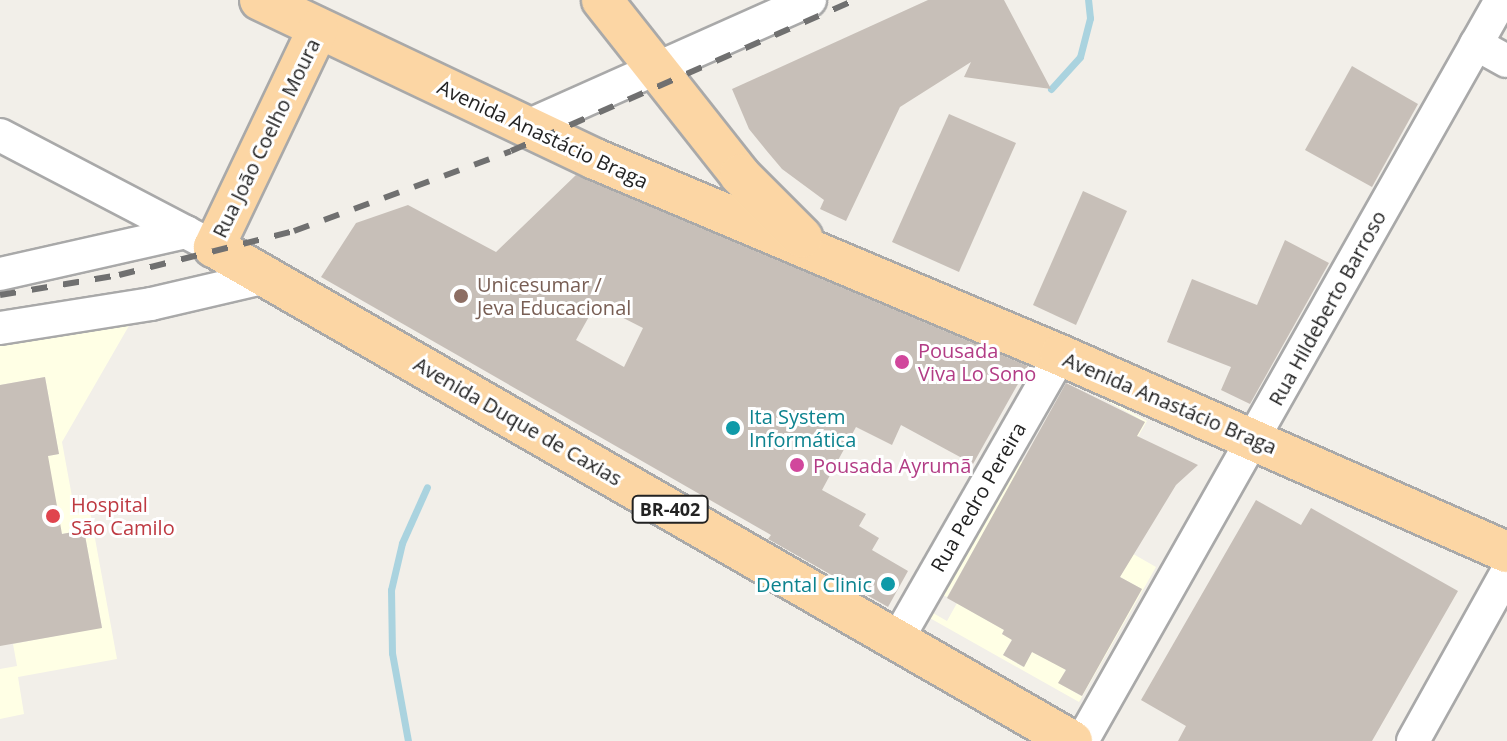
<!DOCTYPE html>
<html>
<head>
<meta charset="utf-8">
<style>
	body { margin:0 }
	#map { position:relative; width:1507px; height:741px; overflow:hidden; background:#f2efe9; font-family:"Open Sans",sans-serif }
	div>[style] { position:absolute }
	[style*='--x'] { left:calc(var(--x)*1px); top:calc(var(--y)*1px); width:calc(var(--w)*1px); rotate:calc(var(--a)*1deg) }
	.education>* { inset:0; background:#ffffe5 }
	.stream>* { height:7px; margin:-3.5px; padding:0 3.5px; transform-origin:3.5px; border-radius:3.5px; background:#aad3df }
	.building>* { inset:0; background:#c7bfb8 }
	.roads { filter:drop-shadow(2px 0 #a9a9a9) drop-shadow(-2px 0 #a9a9a9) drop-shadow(0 2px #a9a9a9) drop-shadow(0 -2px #a9a9a9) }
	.minor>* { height:32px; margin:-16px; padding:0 16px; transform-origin:16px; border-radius:16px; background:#fff }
	.major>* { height:40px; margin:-20px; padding:0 20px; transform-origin:20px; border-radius:20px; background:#fcd6a4 }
	.rail>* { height:6px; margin-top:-3px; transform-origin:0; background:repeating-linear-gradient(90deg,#707070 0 16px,transparent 0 32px) }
	.dots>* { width:22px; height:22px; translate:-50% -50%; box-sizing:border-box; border:4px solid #fff; border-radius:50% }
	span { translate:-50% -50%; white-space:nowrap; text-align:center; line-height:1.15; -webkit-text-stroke:6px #fff; paint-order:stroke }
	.shield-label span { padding:2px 6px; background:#fff; border:2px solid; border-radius:6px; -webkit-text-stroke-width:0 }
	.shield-label { font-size:18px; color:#222; font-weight:700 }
	.street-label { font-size:20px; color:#222 }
	.education-label { font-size:20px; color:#785e54 }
	.left { translate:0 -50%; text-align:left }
	.hotel-label { font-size:20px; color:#b23c85 }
	.culture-label { font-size:20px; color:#0d838f }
	.right { translate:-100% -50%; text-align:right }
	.health-label { font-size:20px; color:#be3a42 }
</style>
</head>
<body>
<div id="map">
	<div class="education">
		<i style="clip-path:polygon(134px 317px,62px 442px,75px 513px,90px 511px,117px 659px,18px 677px,24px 714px,0 719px,0 669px,17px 666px,13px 644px,102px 627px,84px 530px,0 545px,48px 456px,59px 454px,45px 377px,0 385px,0 337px)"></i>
		<i style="clip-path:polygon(evenodd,1066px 376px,1147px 421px,1086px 527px,1156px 567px,1079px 702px,928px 617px,1066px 376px,1066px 378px,1145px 422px,1098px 504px,1020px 461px,1066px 378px,1066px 376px,1021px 466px,1095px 507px,1084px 528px,1132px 555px,1120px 577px,1142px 589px,1081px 696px,1059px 683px,1068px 665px,1045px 652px,1042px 657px,1032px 652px,1023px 667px,1003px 655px,1012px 639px,1002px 634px,1004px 630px,957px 603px,947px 621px,933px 613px,943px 595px,947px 597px,1021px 466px)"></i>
	</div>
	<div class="stream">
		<i style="--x:1051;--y:89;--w:43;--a:-47.8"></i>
		<i style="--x:1080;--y:57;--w:40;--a:-75.6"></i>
		<i style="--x:1090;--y:18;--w:18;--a:-96"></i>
		<i style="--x:408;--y:741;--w:89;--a:-100.3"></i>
		<i style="--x:392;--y:653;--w:63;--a:-90.9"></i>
		<i style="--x:391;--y:590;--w:48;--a:-76.8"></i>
		<i style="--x:402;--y:543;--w:61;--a:-65.9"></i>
	</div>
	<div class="building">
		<i style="clip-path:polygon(928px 0,1004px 0,1051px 89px,964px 77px,971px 62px,900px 107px,846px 221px,820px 209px,824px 200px,782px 169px,766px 150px,749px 129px,732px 89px)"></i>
		<i style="clip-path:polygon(1352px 66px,1418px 104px,1372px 187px,1305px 150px)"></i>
		<i style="clip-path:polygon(949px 114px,1016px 143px,959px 272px,892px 242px)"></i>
		<i style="clip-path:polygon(evenodd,576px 175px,1028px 366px,973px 464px,901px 425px,892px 445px,856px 427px,822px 490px,866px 514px,859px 526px,879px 538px,872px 550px,908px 571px,888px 607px,768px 539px,771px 535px,321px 277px,356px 223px,408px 205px,496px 252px,576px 175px,596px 304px,643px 328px,624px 367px,576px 340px,596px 304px)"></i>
		<i style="clip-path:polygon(1083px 191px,1127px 211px,1076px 325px,1033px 305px)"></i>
		<i style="clip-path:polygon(1285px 240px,1329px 263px,1250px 404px,1221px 390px,1231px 367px,1167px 342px,1192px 279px,1257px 305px)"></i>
		<i style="clip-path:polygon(45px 377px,59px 454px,48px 456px,62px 534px,84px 530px,102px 628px,0 646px,0 385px)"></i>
		<i style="clip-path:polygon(1066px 383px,1145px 422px,1137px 436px,1198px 465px,1176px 485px,1120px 577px,1142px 589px,1082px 696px,1058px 683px,1066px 670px,1032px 652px,1024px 667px,1003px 655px,1012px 640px,1002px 634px,1004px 630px,947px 598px)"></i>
		<i style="clip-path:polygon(1256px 500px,1301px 525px,1311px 508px,1458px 591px,1372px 741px,1178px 741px,1186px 726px,1141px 700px)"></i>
	</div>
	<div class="roads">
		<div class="minor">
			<i style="--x:1476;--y:44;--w:35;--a:29"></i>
			<i style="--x:525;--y:127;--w:312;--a:-24"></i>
			<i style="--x:0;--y:135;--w:242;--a:27.6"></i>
			<i style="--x:0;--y:274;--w:191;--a:-12.7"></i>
			<i style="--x:0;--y:328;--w:153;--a:-9"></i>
			<i style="--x:151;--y:304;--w:119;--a:-13.1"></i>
			<i style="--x:897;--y:640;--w:328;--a:-60.2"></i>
			<i style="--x:1082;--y:741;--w:851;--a:-60.51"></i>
			<i style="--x:1413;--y:741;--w:193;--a:-60.9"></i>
		</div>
		<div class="major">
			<i style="--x:260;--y:0;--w:371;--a:25.4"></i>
			<i style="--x:595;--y:159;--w:505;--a:22.86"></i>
			<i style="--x:1060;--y:355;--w:488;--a:23.8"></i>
			<i style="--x:602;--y:0;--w:223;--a:51.7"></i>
			<i style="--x:740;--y:175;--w:88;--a:45"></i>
			<i style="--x:318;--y:29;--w:242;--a:115.5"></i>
			<i style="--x:214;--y:247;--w:990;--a:29.93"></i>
		</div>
	</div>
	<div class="rail">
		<i style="--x:0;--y:295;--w:121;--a:-9.5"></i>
		<i style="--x:119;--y:275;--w:180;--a:-14.1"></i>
		<i style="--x:294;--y:231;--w:231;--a:-20.2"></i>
		<i style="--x:511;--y:151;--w:376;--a:-23.7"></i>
	</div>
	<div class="dots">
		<i style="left:461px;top:296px;background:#8d6e63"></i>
		<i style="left:902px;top:362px;background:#d1479c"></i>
		<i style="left:733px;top:428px;background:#0f9aa8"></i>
		<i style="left:797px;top:465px;background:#d1479c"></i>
		<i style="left:53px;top:516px;background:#e0444e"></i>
		<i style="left:888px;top:584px;background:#0f9aa8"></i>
	</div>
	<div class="shield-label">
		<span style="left:670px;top:509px">BR-402</span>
	</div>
	<div class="street-label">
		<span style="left:543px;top:134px;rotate:25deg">Avenida Anastácio Braga</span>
		<span style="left:266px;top:138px;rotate:-64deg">Rua João Coelho Moura</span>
		<span style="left:1327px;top:308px;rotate:-61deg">Rua Hildeberto Barroso</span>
		<span style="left:1170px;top:403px;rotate:23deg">Avenida Anastácio Braga</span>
		<span style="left:518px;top:421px;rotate:30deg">Avenida Duque de Caxias</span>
		<span style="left:978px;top:497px;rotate:-60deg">Rua Pedro Pereira</span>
	</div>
	<div class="education-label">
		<span class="left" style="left:477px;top:296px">Unicesumar /<br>Jeva Educacional</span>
	</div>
	<div class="hotel-label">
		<span class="left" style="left:918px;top:362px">Pousada<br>Viva Lo Sono</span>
		<span class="left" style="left:813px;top:465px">Pousada Ayrumã</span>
	</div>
	<div class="culture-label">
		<span class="left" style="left:749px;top:428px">Ita System<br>Informática</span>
		<span class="right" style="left:872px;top:584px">Dental Clinic</span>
	</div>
	<div class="health-label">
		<span class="left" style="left:71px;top:516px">Hospital<br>São Camilo</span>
	</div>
</div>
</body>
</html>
